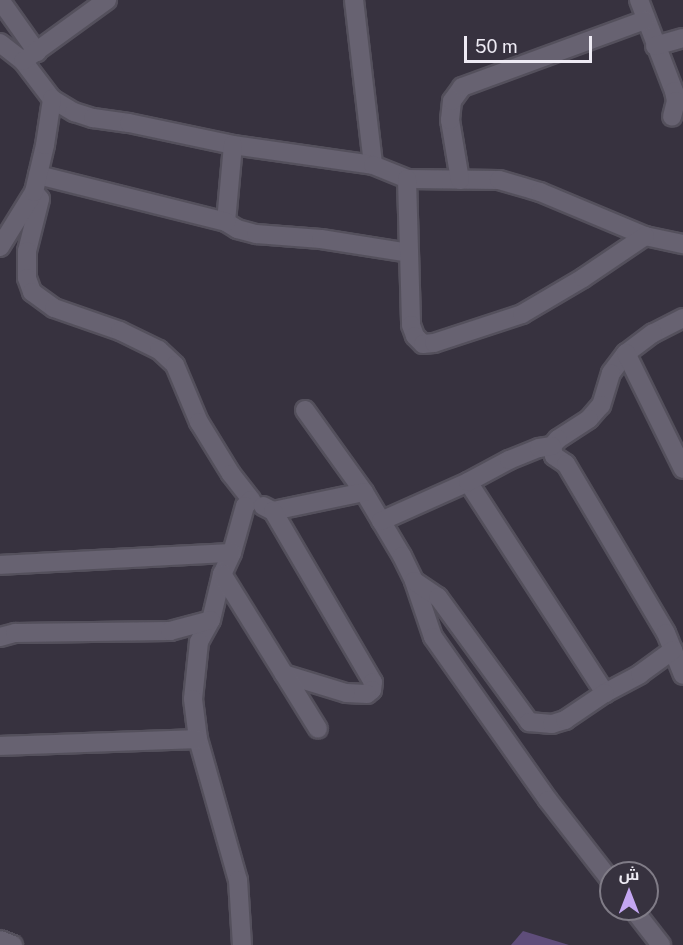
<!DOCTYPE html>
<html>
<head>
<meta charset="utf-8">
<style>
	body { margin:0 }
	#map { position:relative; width:683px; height:945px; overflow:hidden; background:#37323f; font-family:"Public Sans",Cairo,sans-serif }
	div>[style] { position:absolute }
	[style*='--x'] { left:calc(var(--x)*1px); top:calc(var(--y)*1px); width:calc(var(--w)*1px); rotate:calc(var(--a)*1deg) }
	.green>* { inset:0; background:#5f4d7a }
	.roads { filter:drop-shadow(2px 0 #54505c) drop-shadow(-2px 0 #54505c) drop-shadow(0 2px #54505c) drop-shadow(0 -2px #54505c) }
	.street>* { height:18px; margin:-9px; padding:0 9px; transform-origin:9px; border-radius:9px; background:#676271 }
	span { translate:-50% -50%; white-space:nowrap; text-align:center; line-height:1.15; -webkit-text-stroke:6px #37323f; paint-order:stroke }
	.north { position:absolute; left:599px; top:861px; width:60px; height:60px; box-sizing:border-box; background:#37323f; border:2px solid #807c87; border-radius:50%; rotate:0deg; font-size:16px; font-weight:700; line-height:24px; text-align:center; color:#eeebf4 }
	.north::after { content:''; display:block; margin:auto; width:21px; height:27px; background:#c4a7f2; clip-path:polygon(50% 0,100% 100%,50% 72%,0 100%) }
	.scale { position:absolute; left:464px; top:36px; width:128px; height:27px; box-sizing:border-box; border:3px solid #eeebf4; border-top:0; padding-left:8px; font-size:18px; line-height:21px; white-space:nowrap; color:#eeebf4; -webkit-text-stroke:4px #37323f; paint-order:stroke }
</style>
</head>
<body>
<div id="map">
	<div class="green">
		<i style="clip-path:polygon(523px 931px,569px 945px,511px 945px)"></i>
	</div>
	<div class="roads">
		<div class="street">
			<i style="--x:0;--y:0;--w:64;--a:54.6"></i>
			<i style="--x:354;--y:0;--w:166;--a:83.4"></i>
			<i style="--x:639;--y:0;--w:97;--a:69"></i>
			<i style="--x:674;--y:91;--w:10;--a:79"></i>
			<i style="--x:676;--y:101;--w:16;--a:104"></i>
			<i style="--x:0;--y:43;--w:29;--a:38"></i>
			<i style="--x:23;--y:61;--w:48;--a:52.7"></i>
			<i style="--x:52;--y:99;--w:26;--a:31"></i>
			<i style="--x:74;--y:112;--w:20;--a:18"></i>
			<i style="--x:93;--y:118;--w:36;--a:8"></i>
			<i style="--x:129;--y:123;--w:106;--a:11.9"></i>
			<i style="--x:233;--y:145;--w:141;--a:8.1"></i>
			<i style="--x:373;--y:165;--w:37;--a:22"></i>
			<i style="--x:407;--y:179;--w:92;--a:0.6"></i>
			<i style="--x:499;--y:180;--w:43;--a:16.3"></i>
			<i style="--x:540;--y:192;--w:114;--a:22.7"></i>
			<i style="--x:645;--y:236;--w:39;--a:12"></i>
			<i style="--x:655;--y:46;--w:29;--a:-16"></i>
			<i style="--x:23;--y:61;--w:104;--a:-36"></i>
			<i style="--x:233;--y:145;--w:77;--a:95.2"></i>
			<i style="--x:226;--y:222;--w:13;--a:32"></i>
			<i style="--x:237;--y:229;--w:20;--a:15"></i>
			<i style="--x:256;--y:234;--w:65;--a:4.4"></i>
			<i style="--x:321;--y:239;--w:89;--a:9"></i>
			<i style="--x:38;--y:175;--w:194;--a:14"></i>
			<i style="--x:407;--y:179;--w:146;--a:88.4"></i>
			<i style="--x:411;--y:325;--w:12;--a:70"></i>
			<i style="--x:415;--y:336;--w:11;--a:45"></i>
			<i style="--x:423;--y:344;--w:11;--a:-5"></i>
			<i style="--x:434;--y:343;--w:93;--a:-18.2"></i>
			<i style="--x:522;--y:314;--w:71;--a:-30.5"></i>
			<i style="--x:583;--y:278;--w:75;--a:-34.1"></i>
			<i style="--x:460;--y:180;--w:61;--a:-99.5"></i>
			<i style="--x:450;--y:120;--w:19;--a:-84"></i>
			<i style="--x:452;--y:101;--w:17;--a:-54"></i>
			<i style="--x:462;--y:87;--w:195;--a:-20.1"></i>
			<i style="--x:34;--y:192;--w:9;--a:49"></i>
			<i style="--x:40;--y:199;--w:54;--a:104"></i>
			<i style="--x:27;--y:251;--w:27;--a:90"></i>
			<i style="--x:27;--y:278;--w:15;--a:70"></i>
			<i style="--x:32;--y:292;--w:27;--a:36"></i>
			<i style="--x:54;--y:308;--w:70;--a:19.2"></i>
			<i style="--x:120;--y:331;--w:43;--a:26"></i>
			<i style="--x:159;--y:350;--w:22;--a:43"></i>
			<i style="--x:175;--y:365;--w:62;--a:67.2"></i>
			<i style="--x:199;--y:422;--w:61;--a:58.4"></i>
			<i style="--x:231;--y:474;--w:33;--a:52"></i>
			<i style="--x:251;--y:500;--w:8;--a:135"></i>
			<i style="--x:245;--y:506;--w:49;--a:105.5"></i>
			<i style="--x:232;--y:553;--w:23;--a:115"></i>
			<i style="--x:222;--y:574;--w:47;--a:103.4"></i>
			<i style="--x:211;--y:620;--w:25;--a:119"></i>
			<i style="--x:199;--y:642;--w:57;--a:96"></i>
			<i style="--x:193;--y:699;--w:40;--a:82.9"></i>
			<i style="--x:198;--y:739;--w:147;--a:74.2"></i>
			<i style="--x:238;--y:880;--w:65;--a:86.5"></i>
			<i style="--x:0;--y:247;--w:65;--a:-58.3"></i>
			<i style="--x:34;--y:192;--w:48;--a:-76.8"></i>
			<i style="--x:45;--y:145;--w:47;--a:-81.3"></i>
			<i style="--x:683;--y:318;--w:34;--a:153"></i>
			<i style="--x:653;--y:333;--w:34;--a:143"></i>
			<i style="--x:626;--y:353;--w:25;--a:127"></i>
			<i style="--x:611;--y:373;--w:34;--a:107"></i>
			<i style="--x:601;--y:405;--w:18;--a:131"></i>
			<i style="--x:589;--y:419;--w:37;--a:147"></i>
			<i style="--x:558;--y:439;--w:9;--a:131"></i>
			<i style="--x:552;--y:446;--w:10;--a:79"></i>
			<i style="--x:554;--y:456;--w:14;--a:34"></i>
			<i style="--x:566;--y:464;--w:196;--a:59.4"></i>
			<i style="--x:666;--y:633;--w:45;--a:68"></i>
			<i style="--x:626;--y:353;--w:129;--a:63.8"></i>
			<i style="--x:305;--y:410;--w:101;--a:54.3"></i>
			<i style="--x:364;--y:492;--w:74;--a:59.3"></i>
			<i style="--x:402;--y:556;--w:28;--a:64"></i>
			<i style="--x:414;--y:581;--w:59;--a:71.3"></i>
			<i style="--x:433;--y:637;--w:199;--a:54.8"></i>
			<i style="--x:548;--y:800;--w:103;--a:52.1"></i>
			<i style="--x:468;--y:482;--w:252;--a:57"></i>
			<i style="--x:605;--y:693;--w:40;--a:-28"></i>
			<i style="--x:640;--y:674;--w:41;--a:-36"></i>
			<i style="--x:263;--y:506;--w:11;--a:27"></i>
			<i style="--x:273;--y:511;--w:93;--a:-11.8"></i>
			<i style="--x:273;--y:511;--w:198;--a:59.7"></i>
			<i style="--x:373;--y:682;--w:8;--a:97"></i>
			<i style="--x:372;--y:690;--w:6;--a:141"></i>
			<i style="--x:367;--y:694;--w:21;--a:-177"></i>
			<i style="--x:346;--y:693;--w:65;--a:-163"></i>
			<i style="--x:381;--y:521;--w:95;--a:-24.1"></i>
			<i style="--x:468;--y:482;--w:47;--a:-28.2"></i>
			<i style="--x:509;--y:460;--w:32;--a:-22"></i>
			<i style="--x:539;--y:448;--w:13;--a:-9"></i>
			<i style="--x:0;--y:565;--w:232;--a:-3"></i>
			<i style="--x:222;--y:574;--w:182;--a:58.2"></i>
			<i style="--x:414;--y:581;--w:29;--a:34"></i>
			<i style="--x:438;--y:597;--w:155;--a:53.9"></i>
			<i style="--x:529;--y:722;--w:23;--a:5"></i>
			<i style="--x:552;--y:724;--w:14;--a:-17"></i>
			<i style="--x:565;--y:720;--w:48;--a:-34"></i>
			<i style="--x:0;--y:637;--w:16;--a:-15"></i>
			<i style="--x:15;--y:633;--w:155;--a:-0.7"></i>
			<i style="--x:170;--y:631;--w:42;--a:-15"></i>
			<i style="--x:0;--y:746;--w:198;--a:-2"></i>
			<i style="--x:633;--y:909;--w:46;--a:52.1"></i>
			<i style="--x:0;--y:940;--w:14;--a:21"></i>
		</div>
	</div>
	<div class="north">ش</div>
	<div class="scale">50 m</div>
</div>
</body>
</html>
